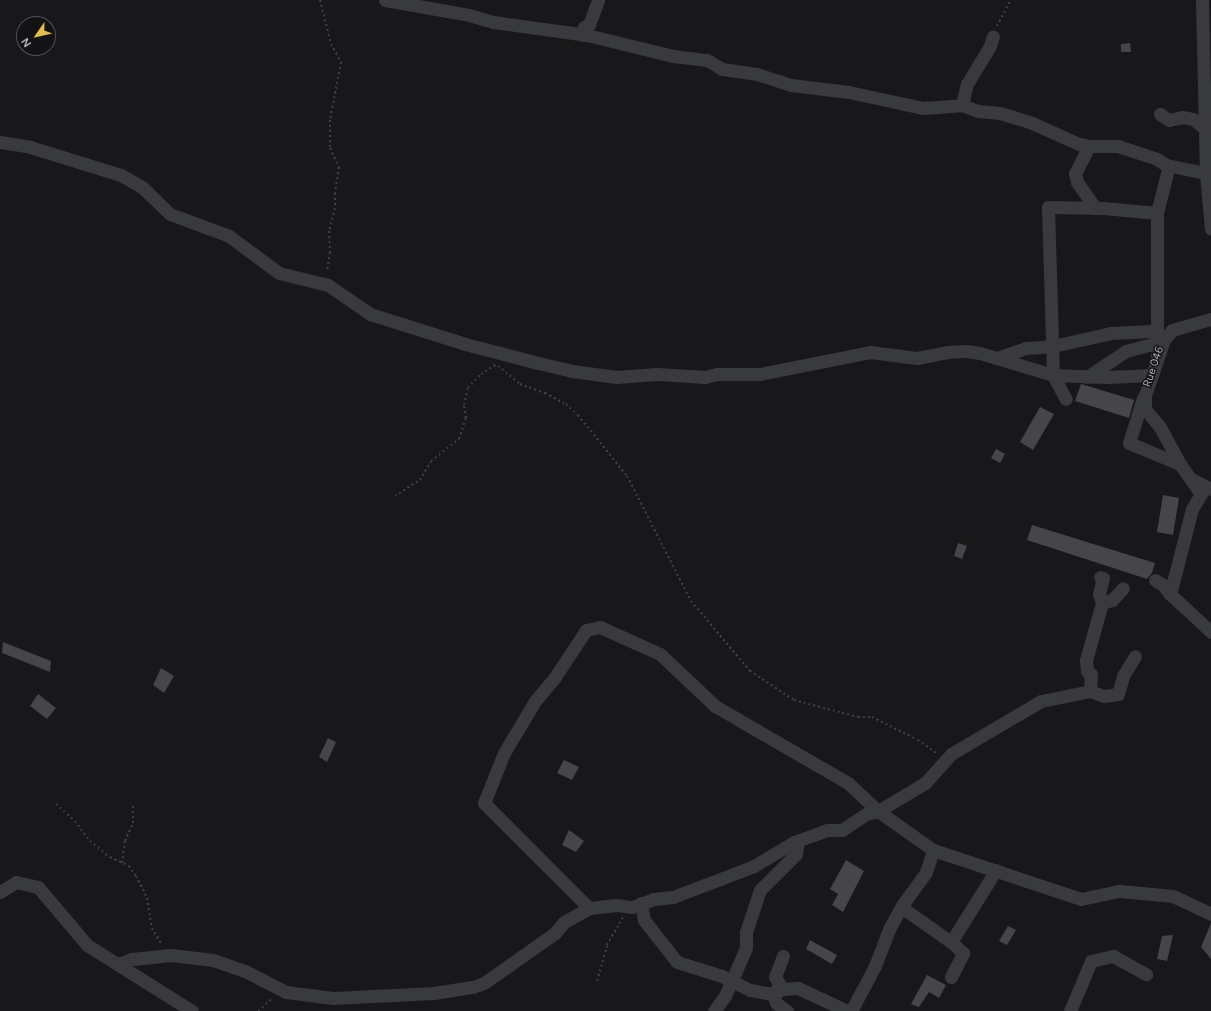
<!DOCTYPE html>
<html>
<head>
<meta charset="utf-8">
<style>
	body { margin:0 }
	#map { position:relative; width:1211px; height:1011px; overflow:hidden; background:#18181a; font-family:Figtree,sans-serif }
	div>[style] { position:absolute }
	[style*='--x'] { left:calc(var(--x)*1px); top:calc(var(--y)*1px); width:calc(var(--w)*1px); rotate:calc(var(--a)*1deg) }
	.building>* { inset:0; background:#45454a }
	.path>* { height:2px; margin-top:-1px; transform-origin:0; background:repeating-linear-gradient(90deg,#3f4045 0 2px,transparent 0 5px) }
	.street>* { height:13px; margin:-6.5px; padding:0 6.5px; transform-origin:6.5px; border-radius:6.5px; background:#393a3e }
	span { translate:-50% -50%; white-space:nowrap; text-align:center; line-height:1.15; -webkit-text-stroke:3px #131315; paint-order:stroke }
	.street-label { font-size:11px; color:#acaeb8 }
	.north { position:absolute; left:16px; top:16px; width:40px; height:40px; box-sizing:border-box; background:#131315; border:1px solid #505156; border-radius:50%; rotate:236deg; font-size:11px; font-weight:700; line-height:16px; text-align:center; color:#acaeb8 }
	.north::after { content:''; display:block; margin:auto; width:14px; height:18px; background:#e1bf49; clip-path:polygon(50% 0,100% 100%,50% 72%,0 100%) }
</style>
</head>
<body>
<div id="map">
	<div class="building">
		<i style="clip-path:polygon(1130px 43px,1131px 52px,1121px 52px,1121px 44px)"></i>
		<i style="clip-path:polygon(1081px 384px,1134px 400px,1129px 418px,1075px 401px)"></i>
		<i style="clip-path:polygon(1040px 407px,1054px 414px,1033px 450px,1020px 442px)"></i>
		<i style="clip-path:polygon(996px 449px,1005px 454px,1000px 463px,991px 458px)"></i>
		<i style="clip-path:polygon(1163px 495px,1179px 498px,1173px 535px,1157px 532px)"></i>
		<i style="clip-path:polygon(1032px 525px,1155px 563px,1152px 573px,1147px 579px,1027px 540px)"></i>
		<i style="clip-path:polygon(958px 543px,967px 546px,962px 559px,954px 556px)"></i>
		<i style="clip-path:polygon(3px 642px,51px 661px,50px 672px,2px 653px)"></i>
		<i style="clip-path:polygon(161px 668px,174px 676px,164px 693px,153px 685px)"></i>
		<i style="clip-path:polygon(38px 694px,56px 708px,47px 719px,30px 706px)"></i>
		<i style="clip-path:polygon(328px 738px,336px 742px,327px 762px,319px 757px)"></i>
		<i style="clip-path:polygon(564px 760px,579px 767px,572px 780px,557px 773px)"></i>
		<i style="clip-path:polygon(569px 830px,584px 841px,576px 852px,562px 845px)"></i>
		<i style="clip-path:polygon(846px 860px,864px 871px,843px 912px,832px 905px,838px 894px,830px 889px)"></i>
		<i style="clip-path:polygon(1211px 923px,1211px 959px,1201px 947px)"></i>
		<i style="clip-path:polygon(1008px 926px,1016px 930px,1007px 945px,999px 941px)"></i>
		<i style="clip-path:polygon(1173px 935px,1167px 961px,1157px 959px,1162px 936px)"></i>
		<i style="clip-path:polygon(810px 940px,837px 955px,832px 964px,806px 949px)"></i>
		<i style="clip-path:polygon(927px 975px,946px 985px,939px 998px,929px 992px,919px 1007px,911px 1004px)"></i>
	</div>
	<div class="path">
		<i style="--x:320;--y:0;--w:45;--a:76"></i>
		<i style="--x:331;--y:44;--w:21;--a:61"></i>
		<i style="--x:341;--y:62;--w:59;--a:100.7"></i>
		<i style="--x:330;--y:120;--w:28;--a:90"></i>
		<i style="--x:330;--y:148;--w:21;--a:65"></i>
		<i style="--x:339;--y:167;--w:26;--a:99"></i>
		<i style="--x:335;--y:193;--w:15;--a:90"></i>
		<i style="--x:335;--y:208;--w:24;--a:105"></i>
		<i style="--x:329;--y:231;--w:21;--a:87"></i>
		<i style="--x:330;--y:252;--w:20;--a:99"></i>
		<i style="--x:997;--y:26;--w:30;--a:-62"></i>
		<i style="--x:498;--y:366;--w:28;--a:39"></i>
		<i style="--x:520;--y:384;--w:27;--a:20"></i>
		<i style="--x:545;--y:393;--w:24;--a:28"></i>
		<i style="--x:566;--y:404;--w:16;--a:43"></i>
		<i style="--x:578;--y:415;--w:78;--a:51.2"></i>
		<i style="--x:627;--y:476;--w:140;--a:62.9"></i>
		<i style="--x:691;--y:601;--w:92;--a:49.9"></i>
		<i style="--x:750;--y:671;--w:53;--a:33.4"></i>
		<i style="--x:794;--y:700;--w:66;--a:14.9"></i>
		<i style="--x:858;--y:717;--w:14;--a:0"></i>
		<i style="--x:872;--y:717;--w:51;--a:26.6"></i>
		<i style="--x:918;--y:740;--w:24;--a:36"></i>
		<i style="--x:395;--y:496;--w:30;--a:-33"></i>
		<i style="--x:420;--y:480;--w:22;--a:-60"></i>
		<i style="--x:431;--y:461;--w:36;--a:-38"></i>
		<i style="--x:459;--y:439;--w:22;--a:-72"></i>
		<i style="--x:466;--y:418;--w:13;--a:-99"></i>
		<i style="--x:464;--y:405;--w:17;--a:-77"></i>
		<i style="--x:468;--y:388;--w:19;--a:-47"></i>
		<i style="--x:481;--y:374;--w:19;--a:-32"></i>
		<i style="--x:56;--y:804;--w:25;--a:42"></i>
		<i style="--x:75;--y:821;--w:25;--a:53"></i>
		<i style="--x:90;--y:841;--w:26;--a:39"></i>
		<i style="--x:110;--y:857;--w:21;--a:25"></i>
		<i style="--x:129;--y:866;--w:12;--a:55"></i>
		<i style="--x:136;--y:876;--w:25;--a:63"></i>
		<i style="--x:147;--y:898;--w:30;--a:81"></i>
		<i style="--x:152;--y:928;--w:20;--a:60"></i>
		<i style="--x:122;--y:863;--w:22;--a:-82"></i>
		<i style="--x:125;--y:841;--w:20;--a:-66"></i>
		<i style="--x:133;--y:823;--w:20;--a:-90"></i>
		<i style="--x:597;--y:981;--w:37;--a:-74"></i>
		<i style="--x:607;--y:945;--w:32;--a:-60"></i>
		<i style="--x:258;--y:1011;--w:18;--a:-41"></i>
	</div>
	<div class="street">
		<i style="--x:385;--y:0;--w:85;--a:10.1"></i>
		<i style="--x:469;--y:15;--w:25;--a:16"></i>
		<i style="--x:493;--y:22;--w:95;--a:7.9"></i>
		<i style="--x:587;--y:35;--w:89;--a:13.7"></i>
		<i style="--x:673;--y:56;--w:34;--a:7"></i>
		<i style="--x:707;--y:60;--w:17;--a:31"></i>
		<i style="--x:722;--y:69;--w:35;--a:8"></i>
		<i style="--x:757;--y:74;--w:36;--a:18"></i>
		<i style="--x:791;--y:85;--w:58;--a:6.9"></i>
		<i style="--x:849;--y:92;--w:76;--a:12.2"></i>
		<i style="--x:923;--y:108;--w:39;--a:-4"></i>
		<i style="--x:962;--y:105;--w:17;--a:21"></i>
		<i style="--x:978;--y:111;--w:22;--a:5"></i>
		<i style="--x:1000;--y:113;--w:34;--a:17"></i>
		<i style="--x:1032;--y:123;--w:51;--a:24.1"></i>
		<i style="--x:1079;--y:144;--w:10;--a:11"></i>
		<i style="--x:1089;--y:146;--w:29;--a:0"></i>
		<i style="--x:1118;--y:146;--w:41;--a:18.4"></i>
		<i style="--x:1157;--y:159;--w:11;--a:34"></i>
		<i style="--x:1166;--y:165;--w:46;--a:11.3"></i>
		<i style="--x:1202;--y:0;--w:174;--a:88.7"></i>
		<i style="--x:1206;--y:174;--w:55;--a:84.8"></i>
		<i style="--x:583;--y:35;--w:8;--a:-83"></i>
		<i style="--x:584;--y:27;--w:5;--a:-22"></i>
		<i style="--x:589;--y:25;--w:27;--a:-70"></i>
		<i style="--x:962;--y:105;--w:22;--a:-77"></i>
		<i style="--x:967;--y:84;--w:44;--a:-58.8"></i>
		<i style="--x:990;--y:46;--w:10;--a:-73"></i>
		<i style="--x:1160;--y:114;--w:11;--a:34"></i>
		<i style="--x:1169;--y:120;--w:13;--a:-13"></i>
		<i style="--x:1182;--y:117;--w:11;--a:10"></i>
		<i style="--x:1193;--y:119;--w:14;--a:39"></i>
		<i style="--x:0;--y:142;--w:30;--a:9"></i>
		<i style="--x:30;--y:147;--w:95;--a:17.1"></i>
		<i style="--x:121;--y:175;--w:24;--a:30"></i>
		<i style="--x:142;--y:187;--w:39;--a:44"></i>
		<i style="--x:170;--y:214;--w:63;--a:20.4"></i>
		<i style="--x:229;--y:236;--w:62;--a:36.5"></i>
		<i style="--x:279;--y:273;--w:50;--a:13.8"></i>
		<i style="--x:328;--y:285;--w:51;--a:34.6"></i>
		<i style="--x:370;--y:314;--w:100;--a:17.5"></i>
		<i style="--x:465;--y:344;--w:75;--a:14.6"></i>
		<i style="--x:538;--y:363;--w:35;--a:13"></i>
		<i style="--x:572;--y:371;--w:45;--a:7.6"></i>
		<i style="--x:617;--y:377;--w:40;--a:-4.3"></i>
		<i style="--x:657;--y:374;--w:48;--a:3.6"></i>
		<i style="--x:705;--y:377;--w:12;--a:-14"></i>
		<i style="--x:717;--y:374;--w:43;--a:0"></i>
		<i style="--x:760;--y:374;--w:112;--a:-11.3"></i>
		<i style="--x:870;--y:352;--w:47;--a:7.3"></i>
		<i style="--x:917;--y:358;--w:31;--a:-11"></i>
		<i style="--x:947;--y:352;--w:19;--a:-3"></i>
		<i style="--x:966;--y:351;--w:14;--a:8"></i>
		<i style="--x:980;--y:353;--w:76;--a:16.8"></i>
		<i style="--x:1053;--y:375;--w:27;--a:62"></i>
		<i style="--x:1089;--y:146;--w:30;--a:117"></i>
		<i style="--x:1075;--y:173;--w:9;--a:77"></i>
		<i style="--x:1077;--y:182;--w:32;--a:55"></i>
		<i style="--x:1157;--y:213;--w:49;--a:-76"></i>
		<i style="--x:997;--y:358;--w:31;--a:-19"></i>
		<i style="--x:1026;--y:348;--w:27;--a:-4"></i>
		<i style="--x:1053;--y:346;--w:59;--a:-12.6"></i>
		<i style="--x:1111;--y:333;--w:40;--a:-2.9"></i>
		<i style="--x:1151;--y:331;--w:6;--a:39"></i>
		<i style="--x:1152;--y:375;--w:45;--a:177.5"></i>
		<i style="--x:1107;--y:377;--w:54;--a:-177.9"></i>
		<i style="--x:1053;--y:375;--w:168;--a:-91.7"></i>
		<i style="--x:1048;--y:207;--w:56;--a:1"></i>
		<i style="--x:1104;--y:208;--w:53;--a:5.4"></i>
		<i style="--x:1157;--y:213;--w:147;--a:90"></i>
		<i style="--x:1087;--y:377;--w:47;--a:-33.7"></i>
		<i style="--x:1126;--y:351;--w:31;--a:-15"></i>
		<i style="--x:1143;--y:398;--w:47;--a:107.3"></i>
		<i style="--x:1129;--y:443;--w:55;--a:22.4"></i>
		<i style="--x:1193;--y:480;--w:20;--a:27"></i>
		<i style="--x:1155;--y:580;--w:9;--a:32"></i>
		<i style="--x:1163;--y:585;--w:11;--a:52"></i>
		<i style="--x:1170;--y:594;--w:88;--a:-75.5"></i>
		<i style="--x:1192;--y:509;--w:17;--a:-59"></i>
		<i style="--x:1201;--y:494;--w:37;--a:-125"></i>
		<i style="--x:1180;--y:464;--w:42;--a:-118.4"></i>
		<i style="--x:1160;--y:427;--w:23;--a:-130"></i>
		<i style="--x:1145;--y:409;--w:14;--a:-90"></i>
		<i style="--x:1145;--y:395;--w:58;--a:-70.9"></i>
		<i style="--x:1164;--y:340;--w:13;--a:-51"></i>
		<i style="--x:1172;--y:330;--w:41;--a:-15.8"></i>
		<i style="--x:1170;--y:594;--w:56;--a:42.8"></i>
		<i style="--x:1102;--y:603;--w:10;--a:-17"></i>
		<i style="--x:1112;--y:600;--w:16;--a:-47"></i>
		<i style="--x:1090;--y:691;--w:17;--a:-87"></i>
		<i style="--x:1091;--y:674;--w:5;--a:-143"></i>
		<i style="--x:1087;--y:671;--w:11;--a:-95"></i>
		<i style="--x:1086;--y:660;--w:59;--a:-74.3"></i>
		<i style="--x:1102;--y:603;--w:9;--a:-108"></i>
		<i style="--x:1099;--y:594;--w:16;--a:-76"></i>
		<i style="--x:1103;--y:578;--w:3;--a:-162"></i>
		<i style="--x:0;--y:892;--w:19;--a:-32"></i>
		<i style="--x:16;--y:882;--w:23;--a:13"></i>
		<i style="--x:38;--y:887;--w:76;--a:49.8"></i>
		<i style="--x:87;--y:945;--w:124;--a:32.2"></i>
		<i style="--x:641;--y:903;--w:17;--a:80"></i>
		<i style="--x:644;--y:920;--w:53;--a:51.8"></i>
		<i style="--x:677;--y:962;--w:47;--a:17.3"></i>
		<i style="--x:722;--y:976;--w:31;--a:27"></i>
		<i style="--x:750;--y:990;--w:23;--a:10"></i>
		<i style="--x:773;--y:994;--w:11;--a:-27"></i>
		<i style="--x:783;--y:989;--w:15;--a:-4"></i>
		<i style="--x:798;--y:988;--w:54;--a:25.1"></i>
		<i style="--x:903;--y:904;--w:5;--a:79"></i>
		<i style="--x:904;--y:909;--w:57;--a:35.1"></i>
		<i style="--x:589;--y:908;--w:148;--a:-135"></i>
		<i style="--x:484;--y:803;--w:54;--a:-68.2"></i>
		<i style="--x:504;--y:753;--w:61;--a:-59.2"></i>
		<i style="--x:535;--y:701;--w:31;--a:-50"></i>
		<i style="--x:555;--y:677;--w:56;--a:-56.6"></i>
		<i style="--x:586;--y:630;--w:14;--a:-12"></i>
		<i style="--x:600;--y:627;--w:66;--a:24.2"></i>
		<i style="--x:660;--y:654;--w:76;--a:43.4"></i>
		<i style="--x:715;--y:706;--w:154;--a:30.1"></i>
		<i style="--x:848;--y:783;--w:41;--a:43"></i>
		<i style="--x:878;--y:811;--w:67;--a:35.3"></i>
		<i style="--x:783;--y:956;--w:22;--a:111"></i>
		<i style="--x:775;--y:977;--w:9;--a:58"></i>
		<i style="--x:780;--y:985;--w:11;--a:128"></i>
		<i style="--x:773;--y:994;--w:9;--a:72"></i>
		<i style="--x:776;--y:1003;--w:14;--a:36"></i>
		<i style="--x:118;--y:964;--w:15;--a:-20"></i>
		<i style="--x:132;--y:959;--w:39;--a:-6"></i>
		<i style="--x:171;--y:955;--w:42;--a:6.8"></i>
		<i style="--x:213;--y:960;--w:34;--a:19"></i>
		<i style="--x:245;--y:971;--w:46;--a:27.1"></i>
		<i style="--x:286;--y:992;--w:47;--a:7.3"></i>
		<i style="--x:333;--y:998;--w:101;--a:-2.8"></i>
		<i style="--x:434;--y:993;--w:39;--a:-9"></i>
		<i style="--x:473;--y:987;--w:12;--a:-20"></i>
		<i style="--x:484;--y:983;--w:87;--a:-35.2"></i>
		<i style="--x:555;--y:933;--w:14;--a:-51"></i>
		<i style="--x:564;--y:922;--w:29;--a:-29"></i>
		<i style="--x:589;--y:908;--w:28;--a:-6"></i>
		<i style="--x:617;--y:905;--w:15;--a:8"></i>
		<i style="--x:632;--y:907;--w:23;--a:-20"></i>
		<i style="--x:654;--y:899;--w:19;--a:-6"></i>
		<i style="--x:673;--y:897;--w:87;--a:-20.9"></i>
		<i style="--x:754;--y:866;--w:47;--a:-31"></i>
		<i style="--x:794;--y:842;--w:35;--a:-20"></i>
		<i style="--x:827;--y:830;--w:15;--a:0"></i>
		<i style="--x:842;--y:830;--w:29;--a:-34"></i>
		<i style="--x:866;--y:814;--w:12;--a:-14"></i>
		<i style="--x:878;--y:811;--w:55;--a:-30.8"></i>
		<i style="--x:925;--y:783;--w:39;--a:-48"></i>
		<i style="--x:951;--y:754;--w:104;--a:-30.5"></i>
		<i style="--x:1041;--y:701;--w:50;--a:-11.5"></i>
		<i style="--x:1090;--y:691;--w:15;--a:20"></i>
		<i style="--x:1104;--y:696;--w:14;--a:-8"></i>
		<i style="--x:1118;--y:694;--w:19;--a:-74"></i>
		<i style="--x:1123;--y:676;--w:23;--a:-59"></i>
		<i style="--x:951;--y:977;--w:27;--a:-63"></i>
		<i style="--x:963;--y:953;--w:16;--a:-137"></i>
		<i style="--x:951;--y:942;--w:85;--a:-58"></i>
		<i style="--x:714;--y:1011;--w:19;--a:-54"></i>
		<i style="--x:725;--y:996;--w:52;--a:-66.4"></i>
		<i style="--x:746;--y:948;--w:16;--a:-90"></i>
		<i style="--x:746;--y:932;--w:44;--a:-71.6"></i>
		<i style="--x:760;--y:890;--w:51;--a:-45"></i>
		<i style="--x:796;--y:854;--w:13;--a:-81"></i>
		<i style="--x:851;--y:1011;--w:51;--a:-61.9"></i>
		<i style="--x:875;--y:966;--w:40;--a:-69"></i>
		<i style="--x:889;--y:929;--w:29;--a:-61"></i>
		<i style="--x:903;--y:904;--w:39;--a:-54"></i>
		<i style="--x:926;--y:872;--w:23;--a:-72"></i>
		<i style="--x:933;--y:850;--w:156;--a:18.3"></i>
		<i style="--x:1081;--y:899;--w:40;--a:-12"></i>
		<i style="--x:1120;--y:891;--w:53;--a:5.4"></i>
		<i style="--x:1173;--y:896;--w:42;--a:25.3"></i>
		<i style="--x:1070;--y:1011;--w:54;--a:-67.2"></i>
		<i style="--x:1091;--y:961;--w:23;--a:-13"></i>
		<i style="--x:1113;--y:956;--w:38;--a:29"></i>
	</div>
	<div class="street-label">
		<span style="left:1154px;top:367px;rotate:-71deg">Rue 046</span>
	</div>
	<div class="north">N</div>
</div>
</body>
</html>
